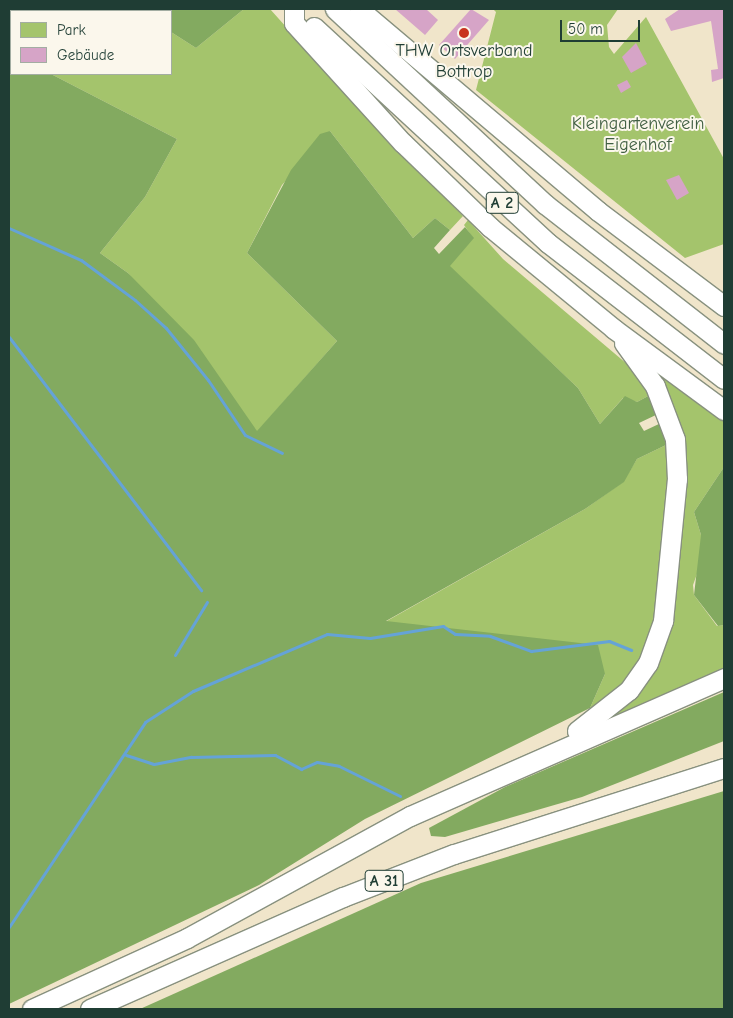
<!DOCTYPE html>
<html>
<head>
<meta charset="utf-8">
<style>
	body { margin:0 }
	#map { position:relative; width:733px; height:1018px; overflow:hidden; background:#f0e5ca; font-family:"Comic Neue",sans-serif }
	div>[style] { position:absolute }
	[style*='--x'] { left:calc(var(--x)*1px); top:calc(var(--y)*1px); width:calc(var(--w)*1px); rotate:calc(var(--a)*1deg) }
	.green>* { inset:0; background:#a4c46c }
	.forest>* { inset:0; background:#83aa60 }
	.stream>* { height:3px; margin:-1.5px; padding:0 1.5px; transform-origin:1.5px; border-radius:1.5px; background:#65a3d7 }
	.building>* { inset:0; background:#d6a4c7 }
	.roads { filter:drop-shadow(1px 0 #88917f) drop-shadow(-1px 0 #88917f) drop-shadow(0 1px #88917f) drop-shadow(0 -1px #88917f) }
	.highway>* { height:19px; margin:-9.5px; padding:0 9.5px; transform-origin:9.5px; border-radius:9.5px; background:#fff }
	.dots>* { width:14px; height:14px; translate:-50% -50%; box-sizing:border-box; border:2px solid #fbf7ec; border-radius:50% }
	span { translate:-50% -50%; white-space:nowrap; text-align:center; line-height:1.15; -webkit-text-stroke:4px #fbf7ec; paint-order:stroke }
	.shield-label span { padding:1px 4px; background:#fbf7ec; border:1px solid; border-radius:4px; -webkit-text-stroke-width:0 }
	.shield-label { font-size:16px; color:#1f3d34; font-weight:700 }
	.poi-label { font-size:18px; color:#1f3d34 }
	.park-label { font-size:18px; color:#405f42 }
	.frame { position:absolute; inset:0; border:10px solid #1f3d34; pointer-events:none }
	.legend { position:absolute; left:10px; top:10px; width:162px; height:65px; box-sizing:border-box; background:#fbf7ec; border:1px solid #a3ada2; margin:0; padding:6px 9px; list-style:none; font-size:15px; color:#1f3d34 }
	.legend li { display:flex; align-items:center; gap:10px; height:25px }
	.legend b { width:25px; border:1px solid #a3ada2 }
	.scale { position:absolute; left:560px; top:20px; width:80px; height:22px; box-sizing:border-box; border:2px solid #1f3d34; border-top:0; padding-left:6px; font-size:15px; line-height:18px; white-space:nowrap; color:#1f3d34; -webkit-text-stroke:4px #fbf7ec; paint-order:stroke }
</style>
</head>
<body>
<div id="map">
	<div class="green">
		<i style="clip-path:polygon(21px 9px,136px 9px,140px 11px,20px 11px)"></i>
		<i style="clip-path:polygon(244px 9px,270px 9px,373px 124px,463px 216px,450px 230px,435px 218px,413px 238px,330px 131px,282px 185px,247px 253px,337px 341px,257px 432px,128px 273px,100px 253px,145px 197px,177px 139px,51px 74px,171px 74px,171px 32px,196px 48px)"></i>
		<i style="clip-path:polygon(493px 9px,618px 9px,607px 25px,609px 47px,614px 54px,646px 17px,724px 159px,724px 244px,685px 258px,476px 90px,496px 12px)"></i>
		<i style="clip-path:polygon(468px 220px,503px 259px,627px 364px,650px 395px,637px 402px,623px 398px,600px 424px,578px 388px,449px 266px,473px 238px,464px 225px)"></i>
		<i style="clip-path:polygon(655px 370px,724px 421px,724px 467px,694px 512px,701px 535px,701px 563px,693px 585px,694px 595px,717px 626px,724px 625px,724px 671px,613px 717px,645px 683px,685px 484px)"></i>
		<i style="clip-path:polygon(666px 445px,669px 489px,657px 615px,645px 656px,631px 680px,594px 713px,590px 708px,605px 674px,385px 622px,585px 509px,623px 482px,637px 459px)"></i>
	</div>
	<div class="forest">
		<i style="clip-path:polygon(136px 9px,244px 9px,196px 48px,171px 32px,171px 11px)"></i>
		<i style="clip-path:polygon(9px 52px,11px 74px,51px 74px,177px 139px,145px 197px,100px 253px,128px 273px,194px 340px,257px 431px,337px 341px,247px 253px,291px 170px,320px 134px,330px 131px,413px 238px,435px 218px,450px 230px,434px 248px,439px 254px,465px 227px,474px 238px,450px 266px,578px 388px,600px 424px,625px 396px,637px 402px,650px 395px,658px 414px,639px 423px,644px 431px,661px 423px,666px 445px,637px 459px,624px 482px,585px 509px,386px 621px,598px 645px,605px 674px,590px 708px,365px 819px,259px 885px,9px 1004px)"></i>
		<i style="clip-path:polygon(724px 467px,724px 625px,718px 626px,694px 595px,701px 535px,694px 512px)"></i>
		<i style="clip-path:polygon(724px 692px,724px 741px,582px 797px,445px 837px,431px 836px,429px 828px,505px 787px)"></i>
		<i style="clip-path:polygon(724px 791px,724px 1009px,140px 1009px,421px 883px)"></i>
	</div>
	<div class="stream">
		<i style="--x:9;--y:228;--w:79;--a:24"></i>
		<i style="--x:81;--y:260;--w:67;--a:36.5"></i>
		<i style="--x:135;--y:300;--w:42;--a:42.1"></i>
		<i style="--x:166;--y:328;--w:67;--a:51.1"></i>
		<i style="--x:208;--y:380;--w:66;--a:56.1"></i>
		<i style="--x:245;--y:435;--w:41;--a:25.9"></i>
		<i style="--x:9;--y:337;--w:318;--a:52.8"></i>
		<i style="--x:175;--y:655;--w:62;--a:-58.9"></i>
		<i style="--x:126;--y:755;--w:29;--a:18"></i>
		<i style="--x:154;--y:764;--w:38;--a:-11"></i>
		<i style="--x:191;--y:757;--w:84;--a:-1.4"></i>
		<i style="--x:275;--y:755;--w:30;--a:28"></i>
		<i style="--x:301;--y:769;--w:17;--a:-24"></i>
		<i style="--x:317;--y:762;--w:22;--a:10"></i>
		<i style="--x:339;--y:766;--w:68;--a:26.2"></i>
		<i style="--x:9;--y:927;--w:246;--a:-56.4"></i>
		<i style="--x:145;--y:722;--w:57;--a:-32.9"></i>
		<i style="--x:193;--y:691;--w:146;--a:-23"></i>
		<i style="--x:327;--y:634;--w:43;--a:5.3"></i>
		<i style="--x:370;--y:638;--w:74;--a:-9.3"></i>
		<i style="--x:443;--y:626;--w:14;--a:34"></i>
		<i style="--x:455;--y:634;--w:35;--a:3"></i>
		<i style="--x:490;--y:636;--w:44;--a:20.1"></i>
		<i style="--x:531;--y:651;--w:79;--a:-7.3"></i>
		<i style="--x:609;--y:641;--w:24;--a:22"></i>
	</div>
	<div class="building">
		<i style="clip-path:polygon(395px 9px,426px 9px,438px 20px,425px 35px)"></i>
		<i style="clip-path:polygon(471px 9px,489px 20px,455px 59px,439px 45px)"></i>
		<i style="clip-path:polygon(680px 9px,724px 9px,724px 78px,712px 82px,711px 70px,718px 69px,711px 21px,671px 31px,665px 19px)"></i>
		<i style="clip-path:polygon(636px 43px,647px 64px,631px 73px,622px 57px)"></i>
		<i style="clip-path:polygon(627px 80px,631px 87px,621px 93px,617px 85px)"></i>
		<i style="clip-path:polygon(679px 175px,689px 193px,677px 200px,666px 180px)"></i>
	</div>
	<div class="roads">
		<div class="highway">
			<i style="--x:294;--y:9;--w:14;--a:90"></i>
			<i style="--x:294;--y:23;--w:162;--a:47.8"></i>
			<i style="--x:403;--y:143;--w:121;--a:44"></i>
			<i style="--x:490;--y:227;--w:161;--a:39.4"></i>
			<i style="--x:614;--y:329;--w:137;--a:36.4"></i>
			<i style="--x:335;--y:9;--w:287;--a:42.9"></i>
			<i style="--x:545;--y:204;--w:227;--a:38"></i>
			<i style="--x:359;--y:9;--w:313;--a:40.2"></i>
			<i style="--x:598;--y:211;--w:158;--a:37"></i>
			<i style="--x:314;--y:27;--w:318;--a:42.7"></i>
			<i style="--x:548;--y:243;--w:222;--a:37.7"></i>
			<i style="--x:577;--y:731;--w:66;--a:-38.3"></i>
			<i style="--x:629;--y:690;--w:33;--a:-55"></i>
			<i style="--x:648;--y:663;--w:45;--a:-70.3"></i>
			<i style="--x:663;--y:621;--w:143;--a:-84.4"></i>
			<i style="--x:677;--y:479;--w:40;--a:-92.9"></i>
			<i style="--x:675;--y:439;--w:57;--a:-110.7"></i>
			<i style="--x:655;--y:386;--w:53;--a:-125.8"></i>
			<i style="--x:32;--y:1009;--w:170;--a:-24.6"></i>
			<i style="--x:187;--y:938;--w:254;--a:-28.7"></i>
			<i style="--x:410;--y:816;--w:343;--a:-23.7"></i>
			<i style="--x:90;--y:1009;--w:277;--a:-23.9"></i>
			<i style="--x:343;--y:897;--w:119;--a:-21.2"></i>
			<i style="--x:454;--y:854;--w:283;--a:-17.7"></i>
		</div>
	</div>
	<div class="dots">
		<i style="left:464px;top:33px;background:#c8321e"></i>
	</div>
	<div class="shield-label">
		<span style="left:502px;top:203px">A 2</span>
		<span style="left:384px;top:881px">A 31</span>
	</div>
	<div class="poi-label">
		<span style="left:464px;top:62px">THW Ortsverband<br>Bottrop</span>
	</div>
	<div class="park-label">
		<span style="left:638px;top:135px">Kleingartenverein<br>Eigenhof</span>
	</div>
	<div class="frame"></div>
	<ul class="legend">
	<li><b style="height:14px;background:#a4c46c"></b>Park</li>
	<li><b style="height:14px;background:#d6a4c7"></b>Gebäude</li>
	</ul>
	<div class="scale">50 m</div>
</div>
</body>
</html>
